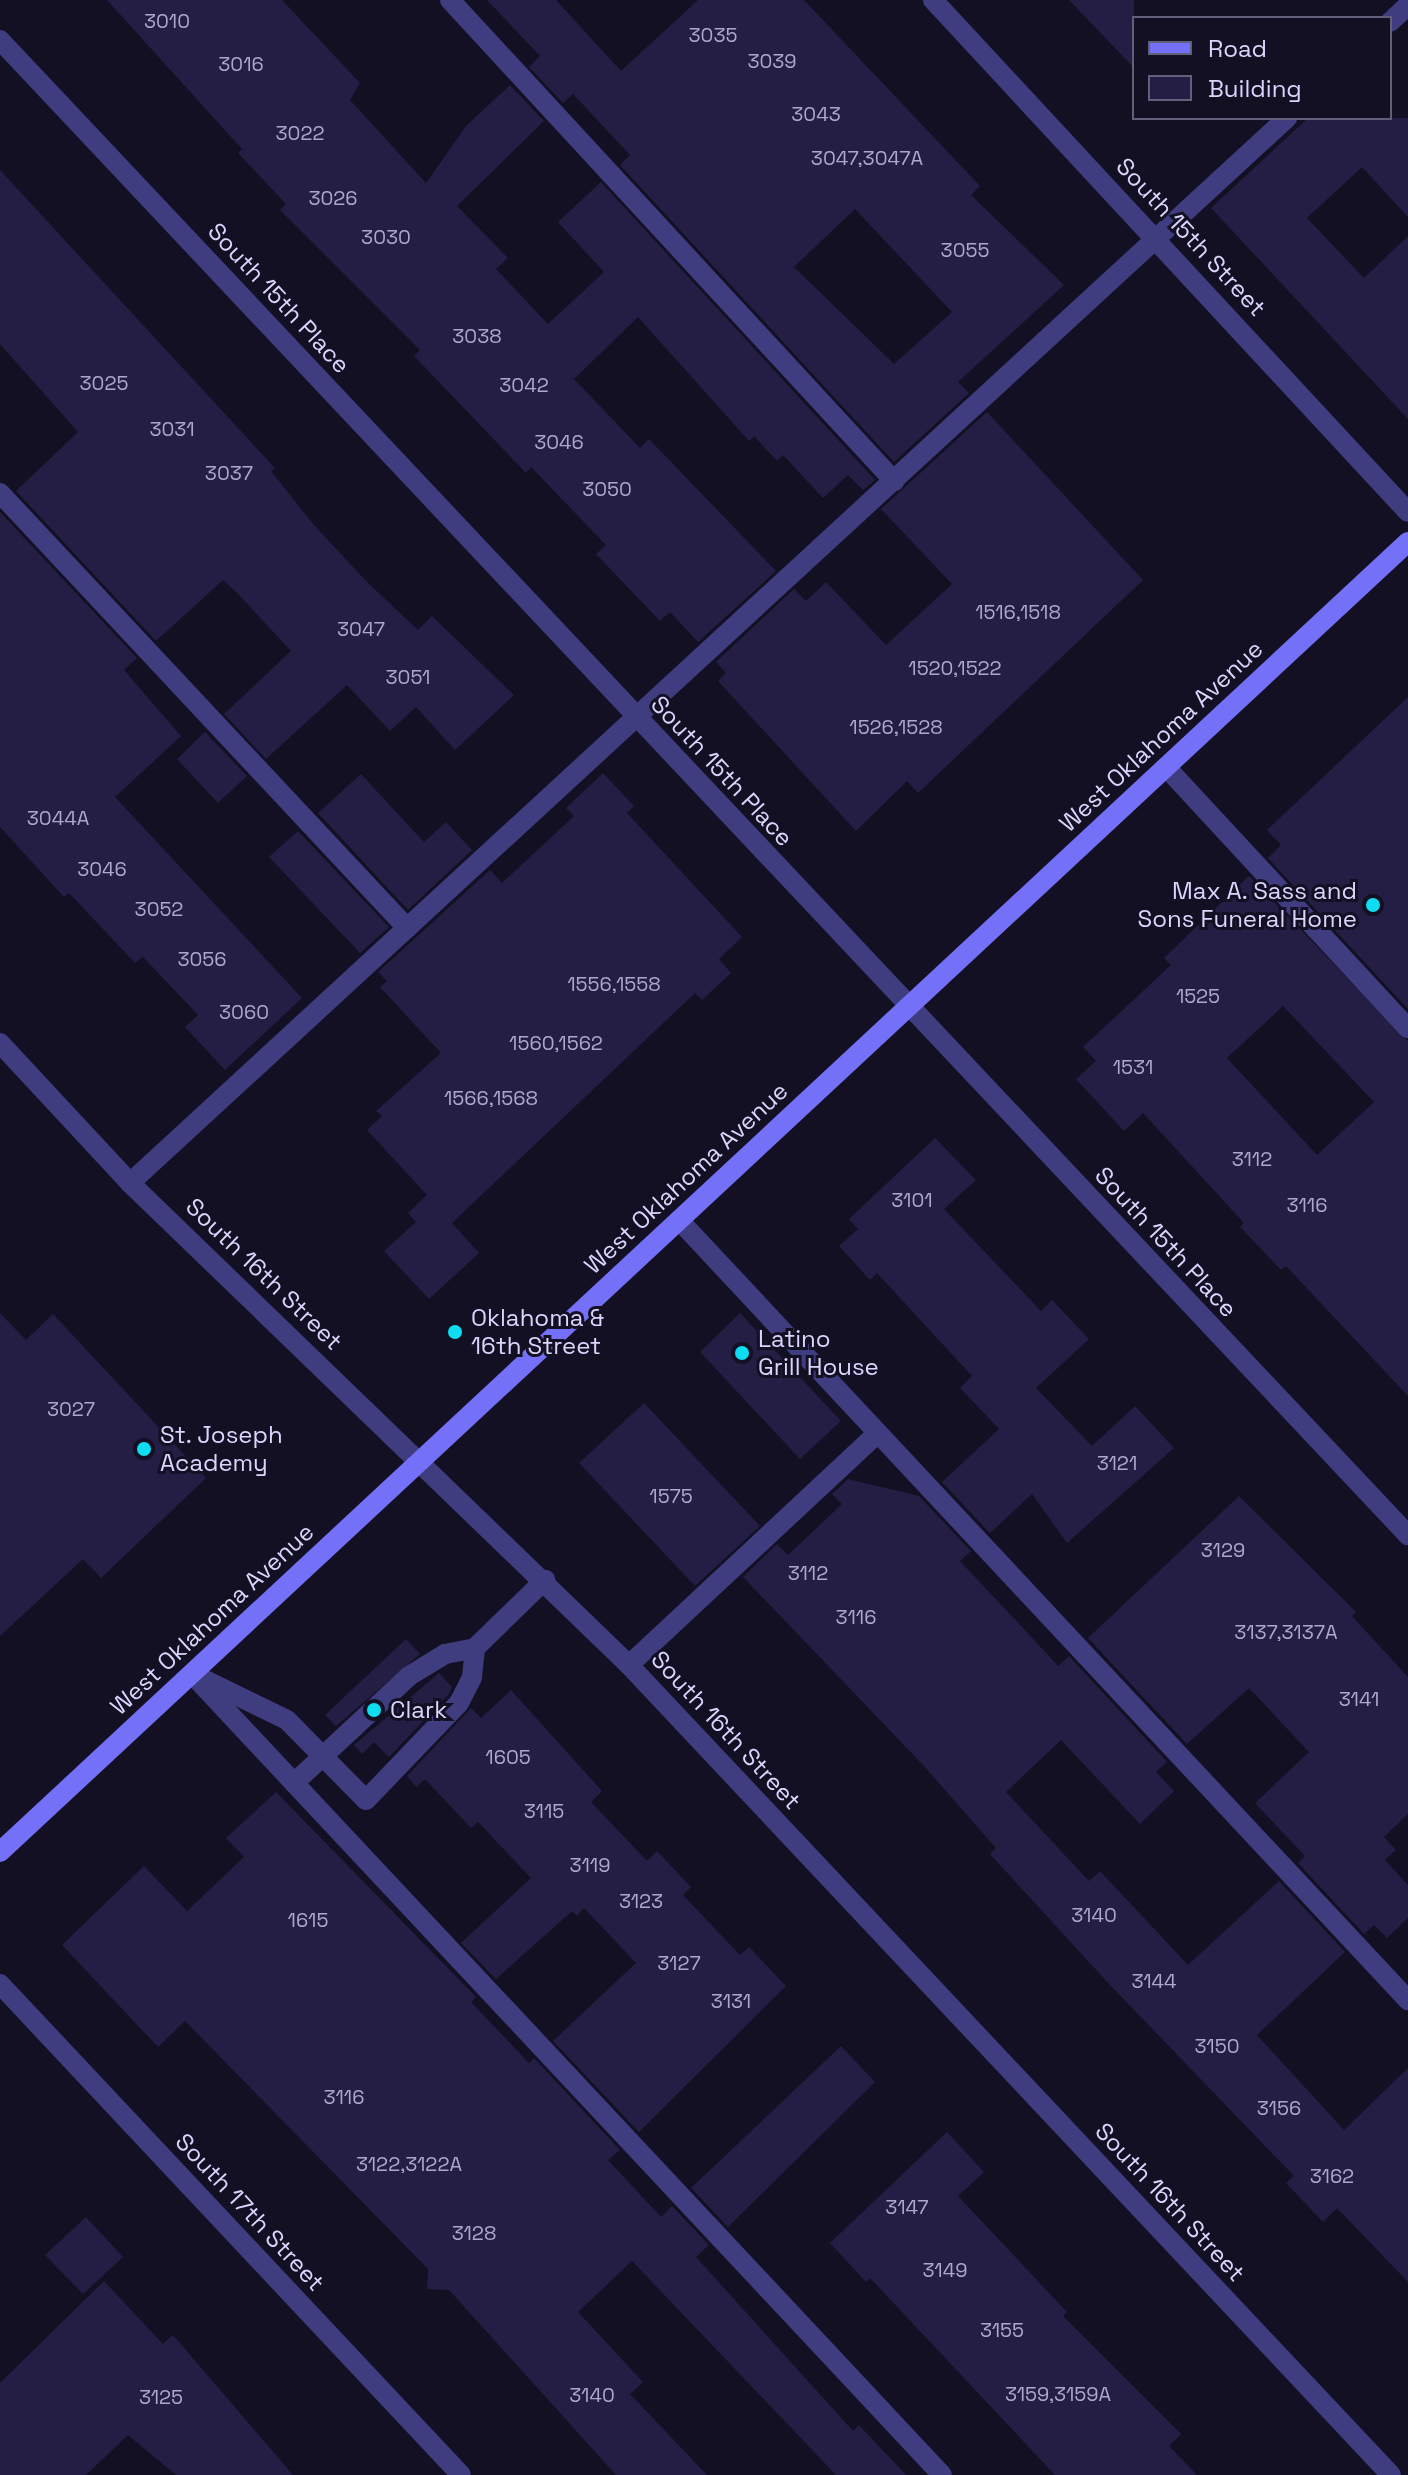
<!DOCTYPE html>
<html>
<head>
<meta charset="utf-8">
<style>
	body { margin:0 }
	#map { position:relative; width:1408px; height:2475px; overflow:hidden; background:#131024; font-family:"Space Grotesk",sans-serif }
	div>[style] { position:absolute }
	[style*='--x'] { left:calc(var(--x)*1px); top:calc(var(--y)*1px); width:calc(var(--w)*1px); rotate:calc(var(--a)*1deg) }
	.building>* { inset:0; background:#241d44 }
	.service>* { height:20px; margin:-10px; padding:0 10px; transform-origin:10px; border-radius:10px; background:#3f3d80 }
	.minor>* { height:20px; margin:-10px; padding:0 10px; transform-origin:10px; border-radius:10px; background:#3f3d80 }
	.tertiary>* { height:20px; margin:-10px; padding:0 10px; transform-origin:10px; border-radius:10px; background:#3f3d80 }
	.secondary>* { height:20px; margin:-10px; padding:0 10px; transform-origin:10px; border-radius:10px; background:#7471f8 }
	.dots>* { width:22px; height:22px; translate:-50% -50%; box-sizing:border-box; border:4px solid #131024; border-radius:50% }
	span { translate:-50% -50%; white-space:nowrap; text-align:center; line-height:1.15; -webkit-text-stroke:6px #131024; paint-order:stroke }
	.number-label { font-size:20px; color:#aca7cf }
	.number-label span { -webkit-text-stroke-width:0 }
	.street-label { font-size:24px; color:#d9d5fd }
	.poi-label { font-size:24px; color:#d9d5fd }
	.right { translate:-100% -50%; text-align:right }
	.left { translate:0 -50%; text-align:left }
	.legend { position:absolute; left:1132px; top:16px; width:260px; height:104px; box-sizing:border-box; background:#131024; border:2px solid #625f7b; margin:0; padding:10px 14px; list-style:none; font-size:24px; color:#d9d5fd }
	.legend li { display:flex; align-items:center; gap:16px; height:40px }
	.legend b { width:40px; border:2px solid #625f7b }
</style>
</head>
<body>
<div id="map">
	<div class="building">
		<i style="clip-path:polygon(107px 0,282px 0,360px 83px,350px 100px,426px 183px,466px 126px,510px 85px,544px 121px,457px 206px,508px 258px,496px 269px,548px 324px,604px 272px,558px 222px,601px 182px,875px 480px,863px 490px,848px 475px,823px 498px,783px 455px,777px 461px,754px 436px,749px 441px,638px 317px,574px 379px,640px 448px,649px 439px,776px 571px,698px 642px,670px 612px,660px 621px,596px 554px,606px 545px,531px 467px,526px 473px,414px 356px,420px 350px,280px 210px,286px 204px,238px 153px,242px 149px)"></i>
		<i style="clip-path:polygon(evenodd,487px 0,556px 0,621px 71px,698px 0,804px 0,980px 186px,971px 195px,1064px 285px,958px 382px,969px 393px,894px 462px,620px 165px,630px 155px,573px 94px,563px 103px,529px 67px,540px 56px,487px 0,855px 209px,952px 312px,894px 364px,794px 267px,855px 209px)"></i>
		<i style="clip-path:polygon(1069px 0,1134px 0,1134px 68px)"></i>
		<i style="clip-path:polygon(1308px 118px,1408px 118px,1408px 217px,1362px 167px,1307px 218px,1364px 278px,1408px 236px,1408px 419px,1211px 208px)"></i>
		<i style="clip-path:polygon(0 170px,275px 468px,271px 471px,313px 524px,367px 582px,418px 630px,432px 616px,514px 695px,455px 750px,416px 707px,390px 731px,347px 685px,266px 759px,224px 714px,291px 651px,238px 594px,223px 580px,156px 641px,16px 491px,78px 432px,0 344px)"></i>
		<i style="clip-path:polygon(987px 412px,1143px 580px,918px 793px,907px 781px,856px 831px,718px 681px,726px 673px,716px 662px,794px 589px,806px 601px,826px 582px,886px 645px,952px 584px,881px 509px)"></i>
		<i style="clip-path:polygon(0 512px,137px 658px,124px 670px,181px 736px,115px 797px,302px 998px,225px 1070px,185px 1027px,198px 1015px,143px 957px,135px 963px,69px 893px,64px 897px,0 827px)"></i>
		<i style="clip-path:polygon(1408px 697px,1408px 1009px,1268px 858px,1281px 845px,1267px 830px)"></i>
		<i style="clip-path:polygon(205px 732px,247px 776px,218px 803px,177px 759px)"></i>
		<i style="clip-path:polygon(603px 773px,634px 806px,627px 813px,742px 937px,719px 959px,731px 973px,702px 1000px,695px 993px,452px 1223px,479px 1253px,429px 1299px,384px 1251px,416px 1222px,408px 1213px,427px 1195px,367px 1130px,382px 1116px,376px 1111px,441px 1053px,380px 987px,387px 981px,378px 972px,490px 870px,502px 883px,574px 816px,566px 808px)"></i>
		<i style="clip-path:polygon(361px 774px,424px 842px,446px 822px,472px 850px,408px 910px,318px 813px)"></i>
		<i style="clip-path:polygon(298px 831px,389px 927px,360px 953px,269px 857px)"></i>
		<i style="clip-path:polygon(evenodd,1249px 876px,1408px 1041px,1408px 1396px,1286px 1266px,1281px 1270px,1240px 1227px,1244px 1223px,1143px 1113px,1124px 1131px,1076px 1079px,1096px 1061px,1083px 1047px,1171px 965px,1164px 958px,1249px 876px,1283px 1006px,1374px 1102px,1317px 1155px,1227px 1058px,1283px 1006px)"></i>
		<i style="clip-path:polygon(935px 1138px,976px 1180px,944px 1209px,1041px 1311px,1052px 1300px,1089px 1339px,1036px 1388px,1092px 1446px,1135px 1406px,1174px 1448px,1067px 1543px,1032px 1494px,990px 1533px,942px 1482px,999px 1429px,960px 1388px,972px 1376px,877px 1273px,870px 1280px,839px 1246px,858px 1229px,849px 1219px)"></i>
		<i style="clip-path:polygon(0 1313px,26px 1340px,53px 1314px,206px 1478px,101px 1578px,83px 1559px,0 1636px)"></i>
		<i style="clip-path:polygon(740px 1313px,841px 1421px,800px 1459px,700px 1352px)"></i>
		<i style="clip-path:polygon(644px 1403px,760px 1526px,695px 1586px,579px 1463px)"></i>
		<i style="clip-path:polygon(848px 1479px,919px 1496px,971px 1551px,960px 1561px,1023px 1628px,1058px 1666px,1069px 1656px,1167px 1762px,1156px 1772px,1174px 1791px,1140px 1824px,1061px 1740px,1006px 1792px,1089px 1881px,1100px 1871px,1188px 1965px,1279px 1881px,1345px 1952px,1257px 2035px,1344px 2130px,1408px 2068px,1408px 2282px,1337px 2208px,1323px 2222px,1286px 2183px,1294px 2176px,1110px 1985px,990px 1854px,996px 1848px,923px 1765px,743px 1577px,777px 1544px,788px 1555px,842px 1504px,832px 1494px)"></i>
		<i style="clip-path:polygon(1239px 1496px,1356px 1612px,1352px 1616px,1408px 1677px,1408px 1814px,1384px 1837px,1396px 1850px,1385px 1860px,1408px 1885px,1408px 1918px,1387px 1938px,1374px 1925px,1364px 1934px,1298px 1863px,1305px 1856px,1255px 1803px,1309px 1752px,1249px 1688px,1187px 1744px,1088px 1638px)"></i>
		<i style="clip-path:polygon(406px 1639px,420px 1654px,336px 1726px,325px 1715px)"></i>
		<i style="clip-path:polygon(439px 1673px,452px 1687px,448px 1695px,389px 1757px,374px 1742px,362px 1754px,354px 1745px)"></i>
		<i style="clip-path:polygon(511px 1690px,602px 1791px,591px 1802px,647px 1861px,657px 1851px,691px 1887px,683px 1895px,740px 1955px,749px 1947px,786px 1986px,639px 2132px,553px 2041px,636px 1963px,584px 1908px,577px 1916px,572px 1911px,496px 1979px,461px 1943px,531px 1878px,478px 1822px,471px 1828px,425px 1779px,416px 1787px,407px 1776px,471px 1708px,481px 1718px)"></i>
		<i style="clip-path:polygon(276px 1792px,476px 1997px,471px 2002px,529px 2063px,534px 2058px,620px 2150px,608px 2160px,661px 2217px,672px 2206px,709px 2245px,696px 2257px,853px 2431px,859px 2425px,906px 2475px,836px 2475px,632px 2261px,578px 2312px,643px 2382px,630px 2394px,707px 2475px,616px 2475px,449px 2290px,427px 2289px,428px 2269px,185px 2021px,158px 2047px,62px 1945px,144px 1866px,187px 1911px,244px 1857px,226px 1838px)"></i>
		<i style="clip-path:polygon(841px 2046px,875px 2082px,728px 2227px,691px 2188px)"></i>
		<i style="clip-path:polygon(947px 2132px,984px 2172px,958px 2196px,1067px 2312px,1063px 2316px,1181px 2434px,1169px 2446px,1197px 2475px,1055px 2475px,870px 2278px,866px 2282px,830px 2243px)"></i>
		<i style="clip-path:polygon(86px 2217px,123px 2257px,83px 2294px,45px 2255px)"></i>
		<i style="clip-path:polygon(104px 2281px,163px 2344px,173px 2335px,293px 2475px,176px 2475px,128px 2435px,86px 2475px,0 2475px,0 2383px)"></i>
	</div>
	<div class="service">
		<i style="--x:450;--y:0;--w:655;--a:47.29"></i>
		<i style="--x:1390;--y:22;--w:25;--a:-43"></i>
		<i style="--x:0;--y:493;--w:596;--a:46.9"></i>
		<i style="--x:1166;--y:767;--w:356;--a:47.2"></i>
		<i style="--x:130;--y:1183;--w:1573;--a:-42.63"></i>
		<i style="--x:679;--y:1220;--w:1068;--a:46.94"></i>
		<i style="--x:629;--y:1665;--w:340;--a:-43"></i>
		<i style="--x:192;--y:1674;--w:1097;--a:46.88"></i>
		<i style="--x:203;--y:1679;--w:93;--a:26"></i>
		<i style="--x:287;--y:1720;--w:112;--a:45.4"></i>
		<i style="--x:366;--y:1800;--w:134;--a:-46.2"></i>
		<i style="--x:459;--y:1703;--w:29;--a:-63"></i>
		<i style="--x:472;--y:1677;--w:29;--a:-84"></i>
		<i style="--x:294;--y:1783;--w:157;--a:-42.9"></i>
		<i style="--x:409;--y:1676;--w:42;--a:-31.4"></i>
		<i style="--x:445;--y:1654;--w:31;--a:-11"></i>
		<i style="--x:475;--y:1648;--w:98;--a:-44.2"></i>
	</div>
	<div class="minor">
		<i style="--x:933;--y:0;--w:698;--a:47.15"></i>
		<i style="--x:0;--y:40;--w:2054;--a:46.72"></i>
		<i style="--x:0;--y:1984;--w:673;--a:46.8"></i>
	</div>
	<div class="tertiary">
		<i style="--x:0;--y:1043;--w:191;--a:47.1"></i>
		<i style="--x:130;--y:1183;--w:694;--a:44.01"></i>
		<i style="--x:629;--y:1665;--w:1112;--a:46.75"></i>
	</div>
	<div class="secondary">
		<i style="--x:0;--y:1852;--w:1923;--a:-42.94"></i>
	</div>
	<div class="dots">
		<i style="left:1373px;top:905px;background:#0ddcf1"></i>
		<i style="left:455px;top:1332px;background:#0ddcf1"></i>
		<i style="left:742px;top:1353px;background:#0ddcf1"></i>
		<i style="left:144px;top:1449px;background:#0ddcf1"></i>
		<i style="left:374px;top:1710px;background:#0ddcf1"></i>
	</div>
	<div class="number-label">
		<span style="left:167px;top:21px">3010</span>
		<span style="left:713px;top:35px">3035</span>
		<span style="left:772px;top:61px">3039</span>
		<span style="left:241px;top:64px">3016</span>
		<span style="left:816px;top:114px">3043</span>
		<span style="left:300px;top:133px">3022</span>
		<span style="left:867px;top:158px">3047,3047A</span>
		<span style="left:333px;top:198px">3026</span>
		<span style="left:386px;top:237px">3030</span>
		<span style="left:965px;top:250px">3055</span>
		<span style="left:477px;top:336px">3038</span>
		<span style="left:104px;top:383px">3025</span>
		<span style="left:524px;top:385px">3042</span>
		<span style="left:172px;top:429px">3031</span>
		<span style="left:559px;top:442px">3046</span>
		<span style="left:229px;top:473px">3037</span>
		<span style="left:607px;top:489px">3050</span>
		<span style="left:1018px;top:612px">1516,1518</span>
		<span style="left:361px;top:629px">3047</span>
		<span style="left:955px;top:668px">1520,1522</span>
		<span style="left:408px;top:677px">3051</span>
		<span style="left:896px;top:727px">1526,1528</span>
		<span style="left:58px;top:818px">3044A</span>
		<span style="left:102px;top:869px">3046</span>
		<span style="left:159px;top:909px">3052</span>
		<span style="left:202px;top:959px">3056</span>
		<span style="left:614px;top:984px">1556,1558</span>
		<span style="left:1198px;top:996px">1525</span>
		<span style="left:244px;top:1012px">3060</span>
		<span style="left:556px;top:1043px">1560,1562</span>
		<span style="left:1133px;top:1067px">1531</span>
		<span style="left:491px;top:1098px">1566,1568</span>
		<span style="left:1252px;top:1159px">3112</span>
		<span style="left:912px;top:1200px">3101</span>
		<span style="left:1307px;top:1205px">3116</span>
		<span style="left:71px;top:1409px">3027</span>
		<span style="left:1117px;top:1463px">3121</span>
		<span style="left:671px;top:1496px">1575</span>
		<span style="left:1223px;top:1550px">3129</span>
		<span style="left:808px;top:1573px">3112</span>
		<span style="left:856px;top:1617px">3116</span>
		<span style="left:1286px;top:1632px">3137,3137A</span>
		<span style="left:1359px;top:1699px">3141</span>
		<span style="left:508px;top:1757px">1605</span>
		<span style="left:544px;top:1811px">3115</span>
		<span style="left:590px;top:1865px">3119</span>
		<span style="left:641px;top:1901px">3123</span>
		<span style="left:1094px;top:1915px">3140</span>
		<span style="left:308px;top:1920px">1615</span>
		<span style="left:679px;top:1963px">3127</span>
		<span style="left:1154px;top:1981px">3144</span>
		<span style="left:731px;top:2001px">3131</span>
		<span style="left:1217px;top:2046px">3150</span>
		<span style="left:344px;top:2097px">3116</span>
		<span style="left:1279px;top:2108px">3156</span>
		<span style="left:409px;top:2164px">3122,3122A</span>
		<span style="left:1332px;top:2176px">3162</span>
		<span style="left:907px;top:2207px">3147</span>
		<span style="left:474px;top:2233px">3128</span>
		<span style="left:945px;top:2270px">3149</span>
		<span style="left:1002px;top:2330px">3155</span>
		<span style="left:1058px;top:2394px">3159,3159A</span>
		<span style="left:592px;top:2395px">3140</span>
		<span style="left:161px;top:2397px">3125</span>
	</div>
	<div class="street-label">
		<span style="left:1191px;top:237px;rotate:47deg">South 15th Street</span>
		<span style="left:279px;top:298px;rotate:47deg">South 15th Place</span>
		<span style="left:1161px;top:736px;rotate:-43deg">West Oklahoma Avenue</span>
		<span style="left:722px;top:771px;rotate:47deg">South 15th Place</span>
		<span style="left:686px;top:1178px;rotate:-43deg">West Oklahoma Avenue</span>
		<span style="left:1166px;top:1242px;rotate:47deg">South 15th Place</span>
		<span style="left:264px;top:1274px;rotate:44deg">South 16th Street</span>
		<span style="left:212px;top:1619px;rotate:-43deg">West Oklahoma Avenue</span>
		<span style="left:726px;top:1730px;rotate:47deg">South 16th Street</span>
		<span style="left:1170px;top:2202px;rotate:47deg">South 16th Street</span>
		<span style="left:250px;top:2212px;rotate:47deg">South 17th Street</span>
	</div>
	<div class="poi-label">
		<span class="right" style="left:1357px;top:905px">Max A. Sass and<br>Sons Funeral Home</span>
		<span class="left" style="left:471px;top:1332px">Oklahoma &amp;<br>16th Street</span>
		<span class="left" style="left:758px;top:1353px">Latino<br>Grill House</span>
		<span class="left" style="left:160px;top:1449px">St. Joseph<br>Academy</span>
		<span class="left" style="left:390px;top:1710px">Clark</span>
	</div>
	<ul class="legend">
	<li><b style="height:10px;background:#7471f8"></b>Road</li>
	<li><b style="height:22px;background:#241d44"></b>Building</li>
	</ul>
</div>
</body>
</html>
